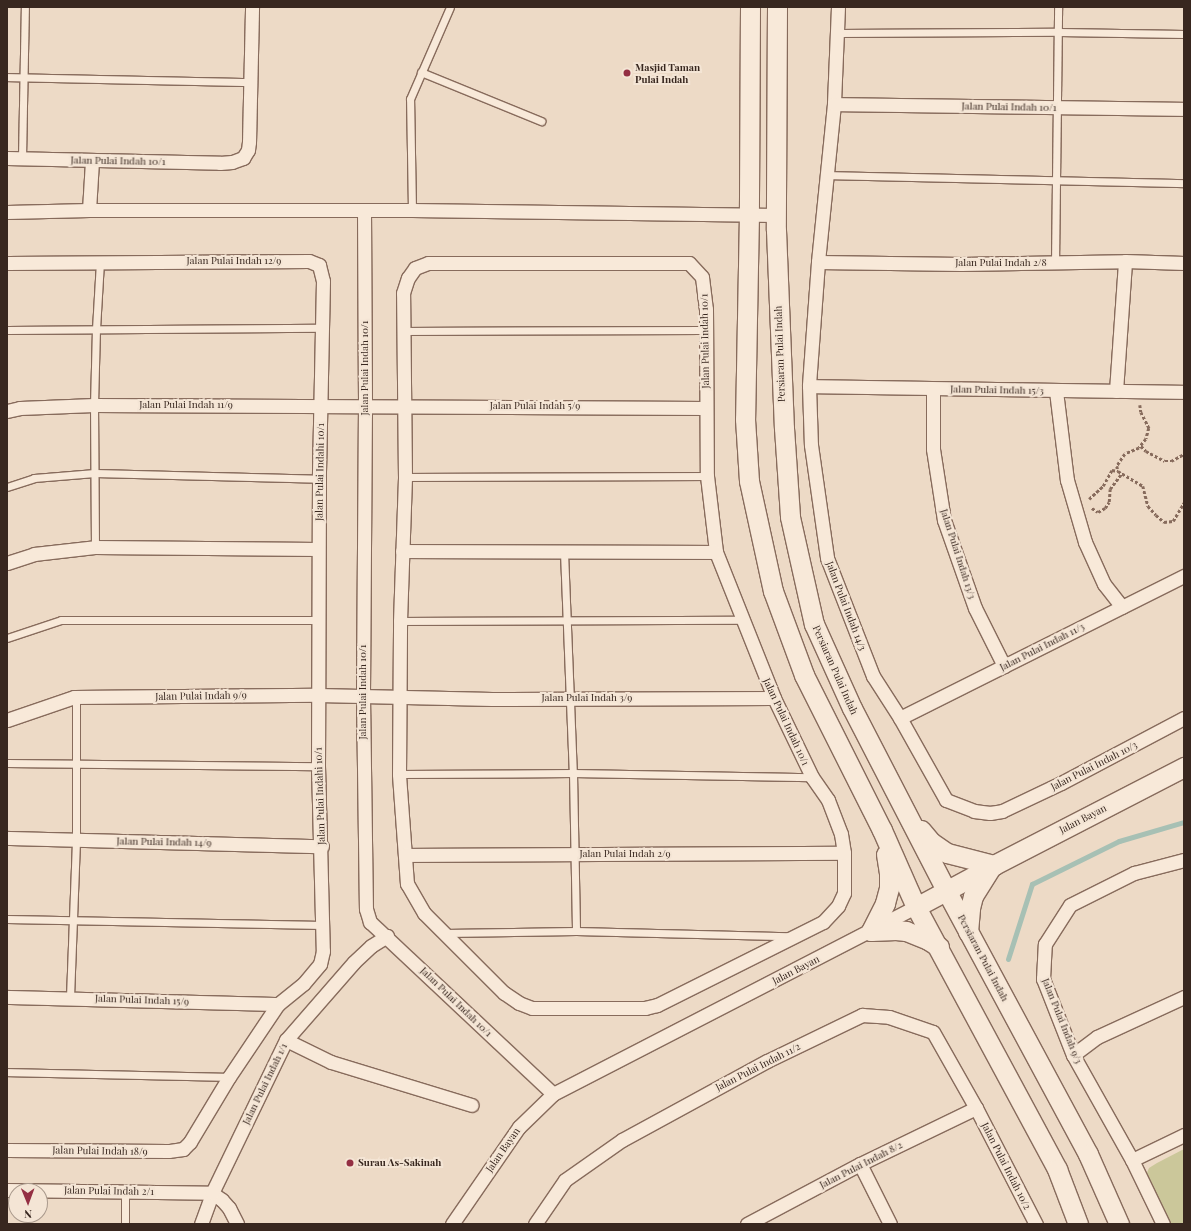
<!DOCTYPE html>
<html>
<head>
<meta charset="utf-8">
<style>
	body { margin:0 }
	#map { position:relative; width:1191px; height:1231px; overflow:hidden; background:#eddac6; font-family:"Playfair Display",serif }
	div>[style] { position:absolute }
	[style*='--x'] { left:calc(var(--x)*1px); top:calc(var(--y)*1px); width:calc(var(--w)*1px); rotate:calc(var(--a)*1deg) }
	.green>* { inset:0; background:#cbc79a }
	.stream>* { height:5px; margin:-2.5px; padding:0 2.5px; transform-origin:2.5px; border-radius:2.5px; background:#a7c0b4 }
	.path>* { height:2.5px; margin-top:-1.25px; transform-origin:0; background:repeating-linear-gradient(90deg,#876b5c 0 3px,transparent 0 5px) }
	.roads { filter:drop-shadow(1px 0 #876b5c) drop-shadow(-1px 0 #876b5c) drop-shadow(0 1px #876b5c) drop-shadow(0 -1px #876b5c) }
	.lane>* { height:7px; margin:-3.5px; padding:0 3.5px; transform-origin:3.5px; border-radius:3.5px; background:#f8e9d9 }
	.street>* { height:13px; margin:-6.5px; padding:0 6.5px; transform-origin:6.5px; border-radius:6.5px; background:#f8e9d9 }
	.secondary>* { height:19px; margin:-9.5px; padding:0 9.5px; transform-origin:9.5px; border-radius:9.5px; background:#f8e9d9 }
	.dots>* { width:11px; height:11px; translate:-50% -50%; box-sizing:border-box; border:2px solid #f4e5d5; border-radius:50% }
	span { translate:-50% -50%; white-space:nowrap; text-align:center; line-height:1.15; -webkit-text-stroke:4px #f4e5d5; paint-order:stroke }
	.poi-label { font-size:10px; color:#38271f; font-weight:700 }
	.left { translate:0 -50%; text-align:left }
	.street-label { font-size:10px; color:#38271f }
	.frame { position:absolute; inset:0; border:8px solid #38271f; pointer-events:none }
	.north { position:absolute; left:8px; top:1183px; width:40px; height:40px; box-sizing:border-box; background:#f4e5d5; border:1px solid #a9998c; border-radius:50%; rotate:179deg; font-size:11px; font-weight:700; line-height:16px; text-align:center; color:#38271f }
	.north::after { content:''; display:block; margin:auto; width:14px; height:18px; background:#942f43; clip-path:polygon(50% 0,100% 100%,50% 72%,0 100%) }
</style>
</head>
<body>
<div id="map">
	<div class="green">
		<i style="clip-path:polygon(1184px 1149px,1184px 1224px,1170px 1224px,1146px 1175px,1149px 1168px,1157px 1163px)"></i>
	</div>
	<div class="stream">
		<i style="--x:1008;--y:959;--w:79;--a:-72.3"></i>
		<i style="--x:1032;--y:884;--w:97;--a:-26.3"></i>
		<i style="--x:1119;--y:841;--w:68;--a:-16.3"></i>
	</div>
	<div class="path">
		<i style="--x:1140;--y:405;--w:7;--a:82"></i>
		<i style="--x:1141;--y:412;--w:18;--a:63"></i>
		<i style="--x:1149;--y:428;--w:11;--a:105"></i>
		<i style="--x:1146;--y:439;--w:11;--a:128"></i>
		<i style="--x:1139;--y:448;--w:15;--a:157"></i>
		<i style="--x:1125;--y:454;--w:14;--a:124"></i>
		<i style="--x:1117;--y:466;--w:5;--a:79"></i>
		<i style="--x:1118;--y:471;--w:29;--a:31"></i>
		<i style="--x:1143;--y:486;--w:21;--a:76"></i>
		<i style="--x:1148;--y:506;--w:12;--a:48"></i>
		<i style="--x:1156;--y:515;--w:11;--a:41"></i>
		<i style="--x:1164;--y:522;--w:9;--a:-6"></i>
		<i style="--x:1173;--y:521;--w:21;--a:-59"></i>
		<i style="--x:1141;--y:446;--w:7;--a:45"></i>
		<i style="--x:1146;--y:451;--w:21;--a:28"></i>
		<i style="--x:1165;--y:461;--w:6;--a:0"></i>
		<i style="--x:1171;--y:461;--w:15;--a:-28"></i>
		<i style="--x:1089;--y:499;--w:19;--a:-43"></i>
		<i style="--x:1103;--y:486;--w:18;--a:-61"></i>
		<i style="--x:1112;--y:470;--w:6;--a:9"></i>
		<i style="--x:1092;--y:508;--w:7;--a:34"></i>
		<i style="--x:1098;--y:512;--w:8;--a:-30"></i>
		<i style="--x:1105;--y:508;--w:7;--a:-56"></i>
		<i style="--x:1109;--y:502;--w:13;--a:-86"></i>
		<i style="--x:1110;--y:489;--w:20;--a:-53"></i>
	</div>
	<div class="roads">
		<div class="lane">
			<i style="--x:838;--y:33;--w:221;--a:-0.3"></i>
			<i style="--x:1059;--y:32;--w:125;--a:0.9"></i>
			<i style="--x:421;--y:72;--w:130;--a:22.2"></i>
			<i style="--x:7;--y:77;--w:244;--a:1.2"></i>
			<i style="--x:22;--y:158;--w:151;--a:-88.9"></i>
			<i style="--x:827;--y:175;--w:357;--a:1.3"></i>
			<i style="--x:412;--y:210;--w:111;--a:-91"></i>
			<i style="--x:410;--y:99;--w:100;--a:-66.5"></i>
			<i style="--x:1055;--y:263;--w:256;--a:-89.3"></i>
			<i style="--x:7;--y:330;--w:316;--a:-0.4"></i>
			<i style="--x:403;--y:331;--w:302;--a:-0.2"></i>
			<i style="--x:405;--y:477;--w:302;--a:-0.2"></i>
			<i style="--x:7;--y:487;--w:28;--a:-18"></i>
			<i style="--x:34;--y:478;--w:61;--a:-4.7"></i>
			<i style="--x:95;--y:473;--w:224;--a:1.5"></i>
			<i style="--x:95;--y:547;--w:142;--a:-90.4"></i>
			<i style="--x:94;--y:405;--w:76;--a:-88.5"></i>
			<i style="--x:96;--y:329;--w:67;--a:-86.6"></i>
			<i style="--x:564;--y:552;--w:221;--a:87.7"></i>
			<i style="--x:573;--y:773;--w:158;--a:88.9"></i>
			<i style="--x:400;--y:621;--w:342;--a:-0.2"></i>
			<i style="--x:7;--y:638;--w:57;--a:-18.4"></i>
			<i style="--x:61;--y:620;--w:257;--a:0"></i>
			<i style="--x:7;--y:763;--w:311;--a:0.6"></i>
			<i style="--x:399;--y:774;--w:174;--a:-0.3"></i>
			<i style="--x:573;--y:773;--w:239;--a:1"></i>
			<i style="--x:7;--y:919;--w:316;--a:1.1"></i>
			<i style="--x:445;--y:933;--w:131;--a:-0.9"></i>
			<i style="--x:576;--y:931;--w:212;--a:1.4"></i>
			<i style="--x:70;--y:997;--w:157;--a:-87.8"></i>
			<i style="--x:76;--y:840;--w:143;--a:-90"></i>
			<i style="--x:7;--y:1072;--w:222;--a:1.3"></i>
			<i style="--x:125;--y:1192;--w:32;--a:90"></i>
		</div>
		<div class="street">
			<i style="--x:838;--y:7;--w:97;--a:92.4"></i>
			<i style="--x:834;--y:104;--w:159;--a:95.8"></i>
			<i style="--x:818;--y:262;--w:124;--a:94.2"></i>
			<i style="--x:809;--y:386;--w:59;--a:88.1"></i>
			<i style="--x:811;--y:445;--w:114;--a:81.9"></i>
			<i style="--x:827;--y:558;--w:127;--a:68.7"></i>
			<i style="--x:873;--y:676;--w:50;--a:57.3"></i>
			<i style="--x:900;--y:718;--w:94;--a:60.7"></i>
			<i style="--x:946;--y:800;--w:30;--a:21"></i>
			<i style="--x:974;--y:811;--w:16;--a:7"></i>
			<i style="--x:990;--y:813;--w:12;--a:-9"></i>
			<i style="--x:1002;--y:811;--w:65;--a:-25.4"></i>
			<i style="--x:1061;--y:783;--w:139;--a:-27.9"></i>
			<i style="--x:834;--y:104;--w:350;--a:0.8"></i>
			<i style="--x:7;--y:158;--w:213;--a:1.3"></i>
			<i style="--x:220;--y:163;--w:12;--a:-5"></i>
			<i style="--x:232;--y:162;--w:12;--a:-20"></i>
			<i style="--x:243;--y:158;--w:9;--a:-58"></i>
			<i style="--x:248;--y:150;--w:8;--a:-83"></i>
			<i style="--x:249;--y:142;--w:135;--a:-88.7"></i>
			<i style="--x:89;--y:210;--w:49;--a:-86.5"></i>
			<i style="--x:364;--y:210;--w:195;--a:89.7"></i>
			<i style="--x:365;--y:405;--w:291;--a:90.4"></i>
			<i style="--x:363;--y:696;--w:213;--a:89.2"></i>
			<i style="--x:366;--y:909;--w:14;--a:73"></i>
			<i style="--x:370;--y:922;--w:251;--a:43.2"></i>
			<i style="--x:7;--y:212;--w:82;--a:-1.4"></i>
			<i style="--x:89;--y:210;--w:323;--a:0"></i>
			<i style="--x:412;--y:210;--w:364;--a:0.8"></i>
			<i style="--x:818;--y:262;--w:143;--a:0.8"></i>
			<i style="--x:961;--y:264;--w:164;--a:-1"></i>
			<i style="--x:1125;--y:261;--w:59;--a:1.9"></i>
			<i style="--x:7;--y:263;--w:302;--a:-0.4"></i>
			<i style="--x:309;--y:261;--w:11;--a:22"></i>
			<i style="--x:319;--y:265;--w:16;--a:76"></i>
			<i style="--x:323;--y:281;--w:198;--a:91.2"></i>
			<i style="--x:319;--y:479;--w:287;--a:90.2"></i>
			<i style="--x:318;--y:766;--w:185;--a:88.5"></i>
			<i style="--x:323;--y:951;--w:13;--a:103"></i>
			<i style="--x:320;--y:964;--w:26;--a:130"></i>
			<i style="--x:303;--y:984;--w:32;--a:141"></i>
			<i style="--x:278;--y:1004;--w:88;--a:123.9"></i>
			<i style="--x:229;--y:1077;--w:76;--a:121"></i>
			<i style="--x:190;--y:1142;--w:10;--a:135"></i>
			<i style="--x:183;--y:1149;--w:15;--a:172"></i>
			<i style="--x:168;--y:1151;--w:161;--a:-179.6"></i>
			<i style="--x:428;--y:263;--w:261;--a:0"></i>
			<i style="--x:689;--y:263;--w:19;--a:47"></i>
			<i style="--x:702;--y:277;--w:32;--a:83"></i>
			<i style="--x:706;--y:309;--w:167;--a:89.7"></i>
			<i style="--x:707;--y:476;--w:77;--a:83.2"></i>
			<i style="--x:716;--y:552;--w:157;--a:68.3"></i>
			<i style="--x:774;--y:698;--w:88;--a:64.3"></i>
			<i style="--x:812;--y:777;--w:28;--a:55"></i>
			<i style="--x:828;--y:800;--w:36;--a:69"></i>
			<i style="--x:841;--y:834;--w:19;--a:81"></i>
			<i style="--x:844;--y:853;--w:40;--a:90"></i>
			<i style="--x:844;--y:893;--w:14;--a:115"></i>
			<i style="--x:838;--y:906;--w:22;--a:133"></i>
			<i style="--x:823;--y:922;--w:186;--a:153.4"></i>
			<i style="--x:657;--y:1005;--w:12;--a:166"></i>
			<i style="--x:645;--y:1008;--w:113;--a:180"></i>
			<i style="--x:532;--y:1008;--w:14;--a:-159"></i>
			<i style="--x:519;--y:1003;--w:18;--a:-146"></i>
			<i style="--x:504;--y:993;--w:113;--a:-135"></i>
			<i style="--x:424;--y:913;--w:34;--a:-120"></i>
			<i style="--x:407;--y:884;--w:110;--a:-94.2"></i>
			<i style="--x:399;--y:774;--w:153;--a:-89.6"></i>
			<i style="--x:400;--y:621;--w:144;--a:-88"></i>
			<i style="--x:405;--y:477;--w:184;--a:-90.6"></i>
			<i style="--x:403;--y:293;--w:16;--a:-72"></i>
			<i style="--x:408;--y:278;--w:12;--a:-55"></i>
			<i style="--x:415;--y:268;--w:14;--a:-21"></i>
			<i style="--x:809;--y:386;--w:375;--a:0.9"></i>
			<i style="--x:933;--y:389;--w:60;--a:90"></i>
			<i style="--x:933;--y:449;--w:72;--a:81.2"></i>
			<i style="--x:944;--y:520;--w:93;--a:70.6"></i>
			<i style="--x:975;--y:608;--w:65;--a:63.4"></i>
			<i style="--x:1056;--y:391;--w:90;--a:83"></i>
			<i style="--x:1067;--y:480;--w:65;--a:73.8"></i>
			<i style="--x:1085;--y:542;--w:46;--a:65.7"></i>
			<i style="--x:1104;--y:584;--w:29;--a:52"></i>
			<i style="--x:1116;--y:391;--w:130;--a:-86"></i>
			<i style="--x:7;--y:411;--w:13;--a:-13"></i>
			<i style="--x:20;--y:408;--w:74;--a:-2.3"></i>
			<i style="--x:94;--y:405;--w:612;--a:0.28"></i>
			<i style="--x:402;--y:551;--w:314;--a:0.2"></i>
			<i style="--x:7;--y:563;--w:28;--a:-18"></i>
			<i style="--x:34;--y:554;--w:61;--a:-6.5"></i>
			<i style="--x:95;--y:547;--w:223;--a:0.5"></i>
			<i style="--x:900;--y:718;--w:318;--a:-26.6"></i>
			<i style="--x:7;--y:720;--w:71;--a:-18.9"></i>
			<i style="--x:74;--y:697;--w:244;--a:-0.5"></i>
			<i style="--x:318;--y:695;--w:174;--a:1.3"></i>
			<i style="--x:492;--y:699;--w:282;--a:-0.2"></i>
			<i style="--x:7;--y:838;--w:315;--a:1.5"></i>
			<i style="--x:405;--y:855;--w:439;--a:-0.3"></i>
			<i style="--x:7;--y:997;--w:271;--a:1.5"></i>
			<i style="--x:286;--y:1040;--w:50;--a:26.1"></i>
			<i style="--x:331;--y:1062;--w:147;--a:17"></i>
			<i style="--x:1073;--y:1055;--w:30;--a:-37"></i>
			<i style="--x:1097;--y:1037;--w:96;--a:-24.7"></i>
			<i style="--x:1132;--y:1160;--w:58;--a:-25.7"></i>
			<i style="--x:860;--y:1164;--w:67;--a:63.4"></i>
			<i style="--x:7;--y:1190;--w:205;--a:0.8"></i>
			<i style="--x:212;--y:1193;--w:12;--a:35"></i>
			<i style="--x:222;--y:1200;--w:11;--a:49"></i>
			<i style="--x:229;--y:1208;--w:18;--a:63"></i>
			<i style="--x:201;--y:1224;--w:33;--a:-70"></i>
			<i style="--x:212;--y:1193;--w:170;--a:-64.2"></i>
			<i style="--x:286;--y:1040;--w:103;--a:-48.9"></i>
			<i style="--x:354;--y:962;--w:23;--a:-43"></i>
			<i style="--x:371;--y:946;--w:19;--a:-32"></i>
			<i style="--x:452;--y:1224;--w:118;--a:-55.4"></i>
			<i style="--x:519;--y:1127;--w:47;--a:-44.1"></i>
			<i style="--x:553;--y:1094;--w:408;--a:-27.3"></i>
			<i style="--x:535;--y:1224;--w:53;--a:-55.7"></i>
			<i style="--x:565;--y:1180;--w:70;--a:-35.1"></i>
			<i style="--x:622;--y:1140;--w:165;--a:-28.6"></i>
			<i style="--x:767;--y:1061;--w:106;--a:-25.8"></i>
			<i style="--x:862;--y:1015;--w:27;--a:4"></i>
			<i style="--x:889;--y:1017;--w:46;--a:18.8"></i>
			<i style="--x:933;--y:1032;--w:87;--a:60.5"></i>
			<i style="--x:976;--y:1108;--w:131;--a:62.7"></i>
			<i style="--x:747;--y:1224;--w:128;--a:-28"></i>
			<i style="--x:860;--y:1164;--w:129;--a:-25.8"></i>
			<i style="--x:1163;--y:1224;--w:71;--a:-115.8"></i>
			<i style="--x:1132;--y:1160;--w:120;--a:-119.3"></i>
			<i style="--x:1073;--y:1055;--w:82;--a:-111.5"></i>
			<i style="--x:1043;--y:979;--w:35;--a:-87"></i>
			<i style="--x:1045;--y:944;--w:46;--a:-57.3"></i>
			<i style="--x:1070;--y:905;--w:72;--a:-26.6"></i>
			<i style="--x:1134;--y:873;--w:52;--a:-14.6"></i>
		</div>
		<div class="secondary">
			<i style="--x:750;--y:7;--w:207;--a:90.3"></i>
			<i style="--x:749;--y:214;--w:205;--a:91.1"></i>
			<i style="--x:745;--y:419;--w:62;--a:86.3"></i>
			<i style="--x:749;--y:481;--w:113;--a:77.7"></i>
			<i style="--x:773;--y:591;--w:90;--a:69.7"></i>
			<i style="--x:804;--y:675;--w:174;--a:63.3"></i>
			<i style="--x:882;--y:830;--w:84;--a:66.2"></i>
			<i style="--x:916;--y:907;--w:298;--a:61.7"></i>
			<i style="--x:1057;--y:1169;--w:59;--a:69.1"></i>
			<i style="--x:777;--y:7;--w:223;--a:90.3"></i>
			<i style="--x:776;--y:230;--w:198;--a:87.7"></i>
			<i style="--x:784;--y:428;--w:89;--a:86.1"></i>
			<i style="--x:790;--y:517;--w:110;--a:77.4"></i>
			<i style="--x:814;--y:624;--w:92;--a:65.7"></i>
			<i style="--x:852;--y:708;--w:207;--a:62.7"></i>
			<i style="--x:947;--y:892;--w:298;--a:61.7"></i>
			<i style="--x:1088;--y:1154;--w:77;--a:66.1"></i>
			<i style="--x:921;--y:830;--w:16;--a:50"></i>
			<i style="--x:931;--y:842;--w:19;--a:35"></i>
			<i style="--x:947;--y:853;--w:49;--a:14.3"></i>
			<i style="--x:916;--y:907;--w:89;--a:-28.3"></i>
			<i style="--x:994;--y:865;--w:214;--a:-27.3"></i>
			<i style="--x:871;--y:931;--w:31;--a:-63"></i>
			<i style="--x:885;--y:903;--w:16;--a:-75"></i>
			<i style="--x:889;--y:888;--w:15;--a:-90"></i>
			<i style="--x:889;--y:873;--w:19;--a:-99"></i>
			<i style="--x:871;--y:931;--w:25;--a:-2"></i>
			<i style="--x:896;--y:930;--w:10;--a:6"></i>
			<i style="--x:906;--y:931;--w:24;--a:22"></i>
			<i style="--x:928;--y:940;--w:13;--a:32"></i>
			<i style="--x:968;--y:932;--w:24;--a:-85"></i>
			<i style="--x:970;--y:908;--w:12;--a:-76"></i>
			<i style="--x:973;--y:896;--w:32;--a:-58"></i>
		</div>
	</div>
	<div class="dots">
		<i style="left:627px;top:73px;background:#942f43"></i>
		<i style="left:350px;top:1163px;background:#942f43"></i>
	</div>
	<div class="poi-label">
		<span class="left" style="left:635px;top:73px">Masjid Taman<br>Pulai Indah</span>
		<span class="left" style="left:358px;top:1163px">Surau As-Sakinah</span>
	</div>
	<div class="street-label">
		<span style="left:1009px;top:107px;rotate:1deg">Jalan Pulai Indah 10/1</span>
		<span style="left:118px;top:161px;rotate:1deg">Jalan Pulai Indah 10/1</span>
		<span style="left:234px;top:261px">Jalan Pulai Indah 12/9</span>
		<span style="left:1001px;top:263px">Jalan Pulai Indah 2/8</span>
		<span style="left:705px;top:341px;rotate:-91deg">Jalan Pulai Indah 10/1</span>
		<span style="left:780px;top:354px;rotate:-92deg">Persiaran Pulai Indah</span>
		<span style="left:365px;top:368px;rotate:-90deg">Jalan Pulai Indah 10/1</span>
		<span style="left:997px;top:390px;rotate:1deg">Jalan Pulai Indah 15/3</span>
		<span style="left:186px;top:405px">Jalan Pulai Indah 11/9</span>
		<span style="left:535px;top:406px">Jalan Pulai Indah 5/9</span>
		<span style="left:320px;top:472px;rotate:-89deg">Jalan Pulai Indahi 10/1</span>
		<span style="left:958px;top:554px;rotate:72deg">Jalan Pulai Indah 13/3</span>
		<span style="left:846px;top:606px;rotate:69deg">Jalan Pulai Indah 14/3</span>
		<span style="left:1042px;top:647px;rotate:-27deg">Jalan Pulai Indah 11/3</span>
		<span style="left:835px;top:670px;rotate:66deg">Persiaran Pulai Indah</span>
		<span style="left:363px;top:692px;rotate:-90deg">Jalan Pulai Indah 10/1</span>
		<span style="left:201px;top:696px;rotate:-1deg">Jalan Pulai Indah 9/9</span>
		<span style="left:587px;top:698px">Jalan Pulai Indah 3/9</span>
		<span style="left:786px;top:722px;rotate:65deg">Jalan Pulai Indah 10/1</span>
		<span style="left:1094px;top:766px;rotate:-27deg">Jalan Pulai Indah 10/3</span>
		<span style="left:320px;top:796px;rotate:-92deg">Jalan Pulai Indahi 10/1</span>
		<span style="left:1083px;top:819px;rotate:-27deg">Jalan Bayan</span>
		<span style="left:164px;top:842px;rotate:1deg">Jalan Pulai Indah 14/9</span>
		<span style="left:625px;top:854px">Jalan Pulai Indah 2/9</span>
		<span style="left:983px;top:958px;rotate:62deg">Persiaran Pulai Indah</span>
		<span style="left:796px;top:970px;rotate:-27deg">Jalan Bayan</span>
		<span style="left:142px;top:1000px;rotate:2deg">Jalan Pulai Indah 15/9</span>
		<span style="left:456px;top:1002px;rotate:44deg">Jalan Pulai Indah 10/1</span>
		<span style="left:1062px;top:1021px;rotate:68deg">Jalan Pulai Indah 9/3</span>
		<span style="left:758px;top:1067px;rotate:-27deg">Jalan Pulai Indah 11/2</span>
		<span style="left:265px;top:1084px;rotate:-64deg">Jalan Pulai Indah 1/1</span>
		<span style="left:503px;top:1150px;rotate:-55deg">Jalan Bayan</span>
		<span style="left:100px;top:1151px;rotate:1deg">Jalan Pulai Indah 18/9</span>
		<span style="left:861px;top:1165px;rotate:-27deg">Jalan Pulai Indah 8/2</span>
		<span style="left:1006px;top:1166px;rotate:63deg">Jalan Pulai Indah 10/2</span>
		<span style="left:109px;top:1191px;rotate:1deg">Jalan Pulai Indah 2/1</span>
	</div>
	<div class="frame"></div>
	<div class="north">N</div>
</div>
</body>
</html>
